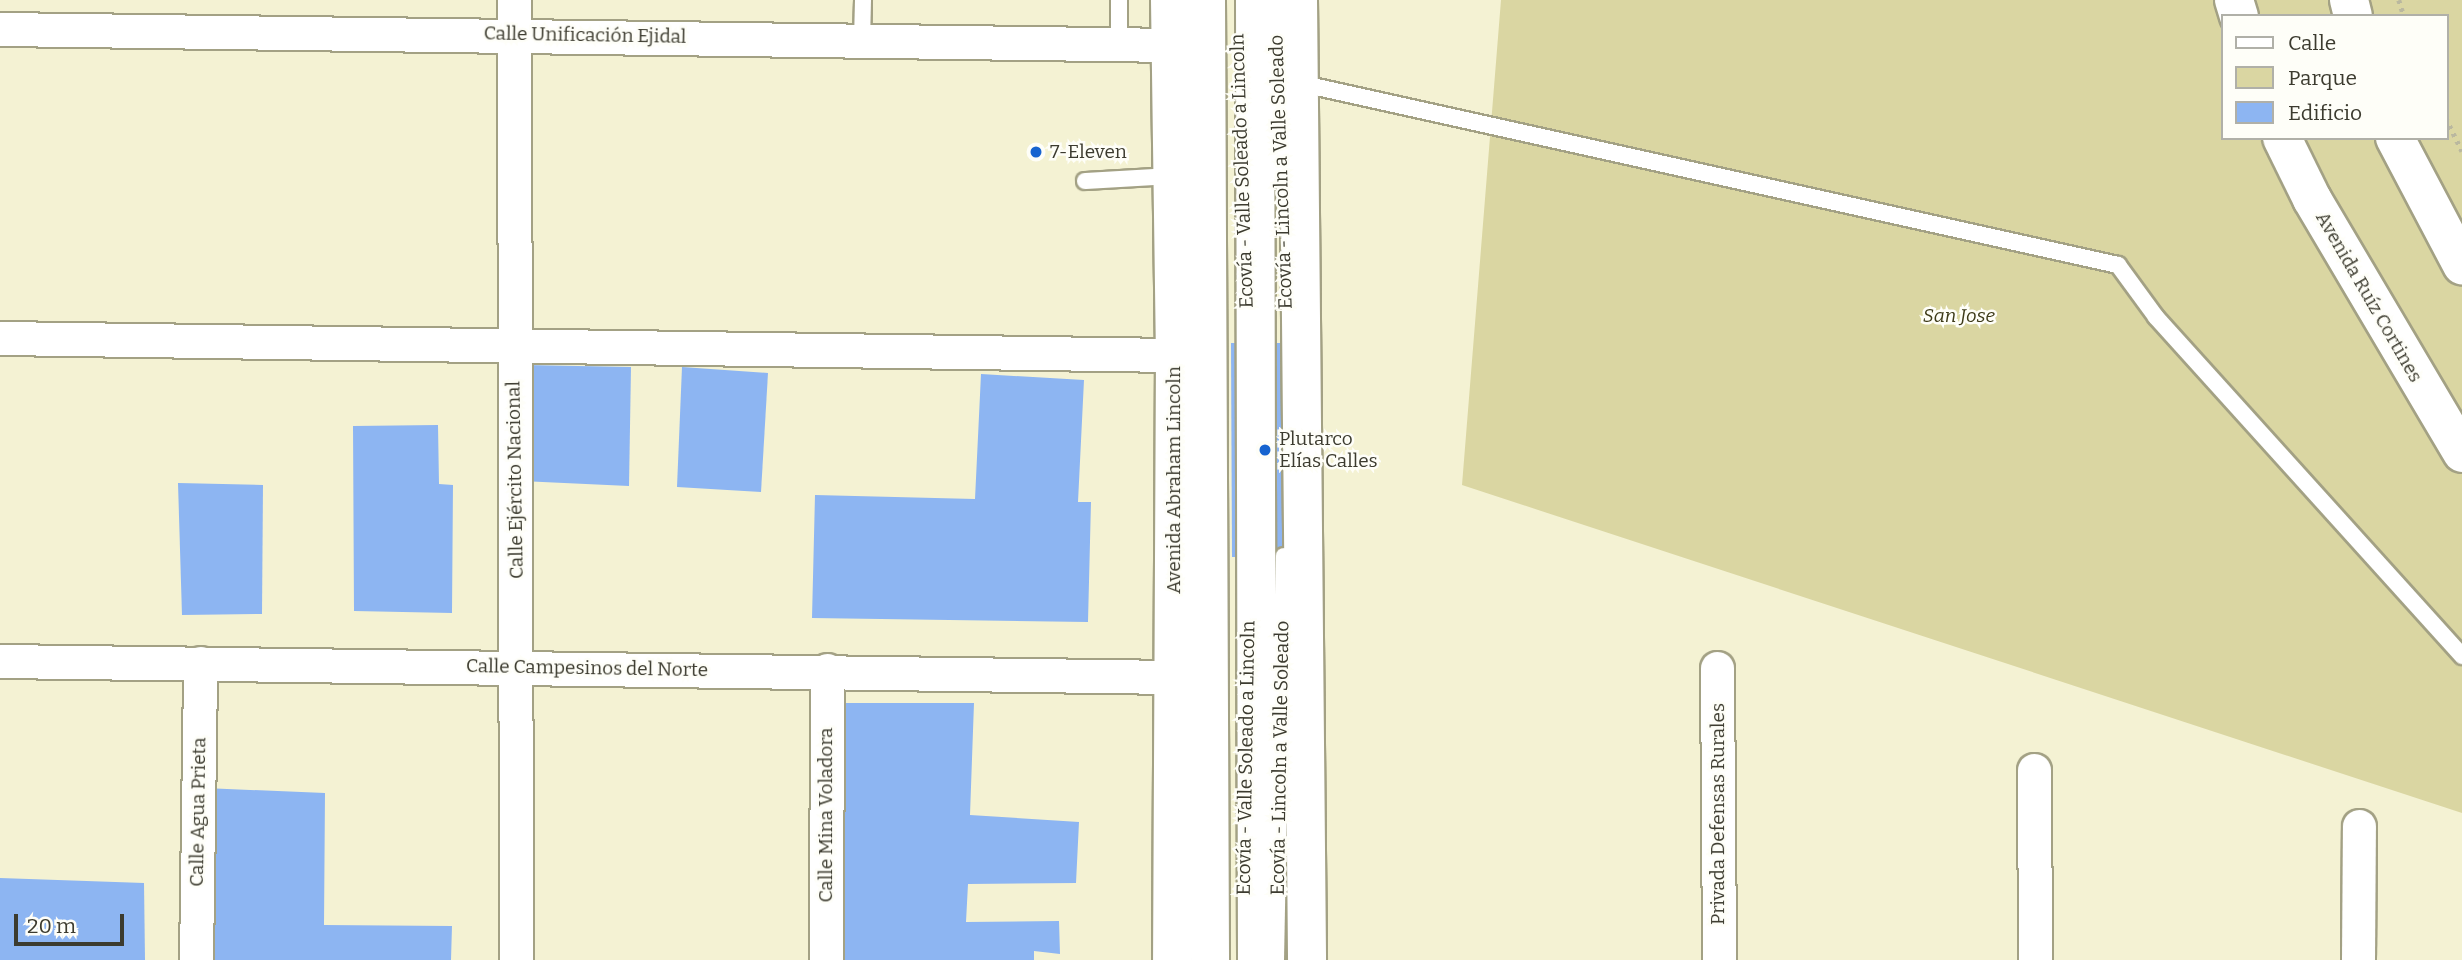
<!DOCTYPE html>
<html>
<head>
<meta charset="utf-8">
<style>
	body { margin:0 }
	#map { position:relative; width:2462px; height:960px; overflow:hidden; background:#f4f2d3; font-family:Bitter,serif }
	div>[style] { position:absolute }
	[style*='--x'] { left:calc(var(--x)*1px); top:calc(var(--y)*1px); width:calc(var(--w)*1px); rotate:calc(var(--a)*1deg) }
	.green>* { inset:0; background:#dad6a2 }
	.building>* { inset:0; background:#8db5f2 }
	.path>* { height:4.5px; margin-top:-2.25px; transform-origin:0; background:repeating-linear-gradient(90deg,#bab89f 0 3.5px,transparent 0 8.5px) }
	.roads { filter:drop-shadow(2px 0 #a3a184) drop-shadow(-2px 0 #a3a184) drop-shadow(0 2px #a3a184) drop-shadow(0 -2px #a3a184) }
	.lane>* { height:16px; margin:-8px; padding:0 8px; transform-origin:8px; border-radius:8px; background:#fff }
	.street>* { height:33px; margin:-16.5px; padding:0 16.5px; transform-origin:16.5px; border-radius:16.5px; background:#fff }
	.secondary>* { height:38px; margin:-19px; padding:0 19px; transform-origin:19px; border-radius:19px; background:#fff }
	.primary>* { height:38px; margin:-19px; padding:0 19px; transform-origin:19px; border-radius:19px; background:#fff }
	.dots>* { width:19px; height:19px; translate:-50% -50%; box-sizing:border-box; border:4px solid #fefef8; border-radius:50% }
	span { translate:-50% -50%; white-space:nowrap; text-align:center; line-height:1.15; -webkit-text-stroke:5px #fefef8; paint-order:stroke }
	.street-label { font-size:19px; color:#3c3b2f }
	.poi-label { font-size:19px; color:#3c3b2f }
	.left { translate:0 -50%; text-align:left }
	.park-label { font-size:19px; color:#3d3a18; font-style:italic }
	.legend { position:absolute; left:2221px; top:14px; width:228px; height:126px; box-sizing:border-box; background:#fefef8; border:2px solid #b0b0a8; margin:0; padding:9px 12px; list-style:none; font-size:21px; color:#3c3b2f }
	.legend li { display:flex; align-items:center; gap:14px; height:35px }
	.legend b { width:35px; border:2px solid #b0b0a8 }
	.scale { position:absolute; left:14px; top:914px; width:110px; height:32px; box-sizing:border-box; border:4px solid #3c3b2f; border-top:0; padding-left:9px; font-size:21px; line-height:24px; white-space:nowrap; color:#3c3b2f; -webkit-text-stroke:5px #fefef8; paint-order:stroke }
</style>
</head>
<body>
<div id="map">
	<div class="green">
		<i style="clip-path:polygon(evenodd,1501px 0,2462px 0,2462px 813px,1462px 485px,1501px 0,2222px 16px,2446px 16px,2446px 138px,2222px 138px,2222px 16px)"></i>
	</div>
	<div class="building">
		<i style="clip-path:polygon(1231px 343px,1299px 343px,1300px 557px,1232px 557px)"></i>
		<i style="clip-path:polygon(525px 365px,631px 367px,629px 486px,521px 481px)"></i>
		<i style="clip-path:polygon(682px 367px,768px 373px,761px 492px,677px 487px)"></i>
		<i style="clip-path:polygon(981px 374px,1084px 380px,1078px 502px,1091px 502px,1088px 622px,812px 618px,815px 495px,975px 499px)"></i>
		<i style="clip-path:polygon(438px 425px,439px 484px,453px 485px,452px 613px,354px 611px,353px 426px)"></i>
		<i style="clip-path:polygon(178px 483px,263px 485px,262px 614px,182px 615px)"></i>
		<i style="clip-path:polygon(834px 703px,974px 703px,970px 815px,1079px 822px,1076px 883px,968px 884px,966px 922px,1059px 921px,1060px 954px,1034px 951px,1034px 960px,842px 960px)"></i>
		<i style="clip-path:polygon(204px 788px,325px 793px,324px 925px,452px 926px,451px 960px,204px 960px)"></i>
		<i style="clip-path:polygon(0 878px,144px 883px,145px 960px,0 960px)"></i>
	</div>
	<div class="path">
		<i style="--x:2399;--y:0;--w:17;--a:73"></i>
		<i style="--x:2446;--y:118;--w:37;--a:64"></i>
	</div>
	<div class="roads">
		<div class="lane">
			<i style="--x:1274;--y:0;--w:177;--a:87.7"></i>
			<i style="--x:862;--y:41;--w:41;--a:-88.6"></i>
			<i style="--x:1119;--y:43;--w:43;--a:-90"></i>
			<i style="--x:1299;--y:83;--w:839;--a:12.53"></i>
			<i style="--x:2118;--y:265;--w:64;--a:53.8"></i>
			<i style="--x:2156;--y:317;--w:457;--a:47.9"></i>
			<i style="--x:1085;--y:181;--w:87;--a:-3.3"></i>
			<i style="--x:1276;--y:960;--w:404;--a:-88.9"></i>
		</div>
		<div class="street">
			<i style="--x:514;--y:0;--w:960;--a:89.88"></i>
			<i style="--x:0;--y:29;--w:1170;--a:0.78"></i>
			<i style="--x:0;--y:338;--w:1175;--a:0.83"></i>
			<i style="--x:0;--y:661;--w:1174;--a:0.78"></i>
			<i style="--x:1717;--y:668;--w:292;--a:89.6"></i>
			<i style="--x:2034;--y:770;--w:190;--a:89.7"></i>
			<i style="--x:196;--y:960;--w:297;--a:-89.2"></i>
			<i style="--x:826;--y:960;--w:290;--a:-89.8"></i>
			<i style="--x:2358;--y:960;--w:134;--a:-89.6"></i>
		</div>
		<div class="secondary">
			<i style="--x:1206;--y:0;--w:960;--a:89.76"></i>
			<i style="--x:1255;--y:0;--w:960;--a:89.88"></i>
			<i style="--x:2234;--y:0;--w:17;--a:73"></i>
			<i style="--x:2349;--y:0;--w:16;--a:76"></i>
			<i style="--x:2282;--y:138;--w:68;--a:63.8"></i>
			<i style="--x:2312;--y:199;--w:295;--a:59.4"></i>
			<i style="--x:2395;--y:138;--w:144;--a:62.2"></i>
		</div>
		<div class="primary">
			<i style="--x:1170;--y:0;--w:355;--a:89.2"></i>
			<i style="--x:1175;--y:355;--w:605;--a:90.28"></i>
			<i style="--x:1298;--y:0;--w:960;--a:89.46"></i>
		</div>
	</div>
	<div class="dots">
		<i style="left:1036px;top:152px;background:#1764cf"></i>
		<i style="left:1265px;top:450px;background:#1764cf"></i>
	</div>
	<div class="street-label">
		<span style="left:585px;top:35px;rotate:1deg">Calle Unificación Ejidal</span>
		<span style="left:1242px;top:171px;rotate:-92deg">Ecovía - Valle Soleado a Lincoln</span>
		<span style="left:1281px;top:172px;rotate:-92deg">Ecovía - Lincoln a Valle Soleado</span>
		<span style="left:2369px;top:297px;rotate:60deg">Avenida Ruíz Cortines</span>
		<span style="left:515px;top:480px;rotate:-91deg">Calle Ejército Nacional</span>
		<span style="left:1174px;top:480px;rotate:-90deg">Avenida Abraham Lincoln</span>
		<span style="left:587px;top:668px;rotate:1deg">Calle Campesinos del Norte</span>
		<span style="left:1246px;top:758px;rotate:-89deg">Ecovía - Valle Soleado a Lincoln</span>
		<span style="left:1280px;top:758px;rotate:-89deg">Ecovía - Lincoln a Valle Soleado</span>
		<span style="left:198px;top:812px;rotate:-89deg">Calle Agua Prieta</span>
		<span style="left:1718px;top:814px;rotate:-90deg">Privada Defensas Rurales</span>
		<span style="left:826px;top:815px;rotate:-90deg">Calle Mina Voladora</span>
	</div>
	<div class="poi-label">
		<span class="left" style="left:1050px;top:152px">7-Eleven</span>
		<span class="left" style="left:1279px;top:450px">Plutarco<br>Elías Calles</span>
	</div>
	<div class="park-label">
		<span style="left:1959px;top:316px">San Jose</span>
	</div>
	<ul class="legend">
	<li><b style="height:9px;background:#fff"></b>Calle</li>
	<li><b style="height:19px;background:#dad6a2"></b>Parque</li>
	<li><b style="height:19px;background:#8db5f2"></b>Edificio</li>
	</ul>
	<div class="scale">20 m</div>
</div>
</body>
</html>
